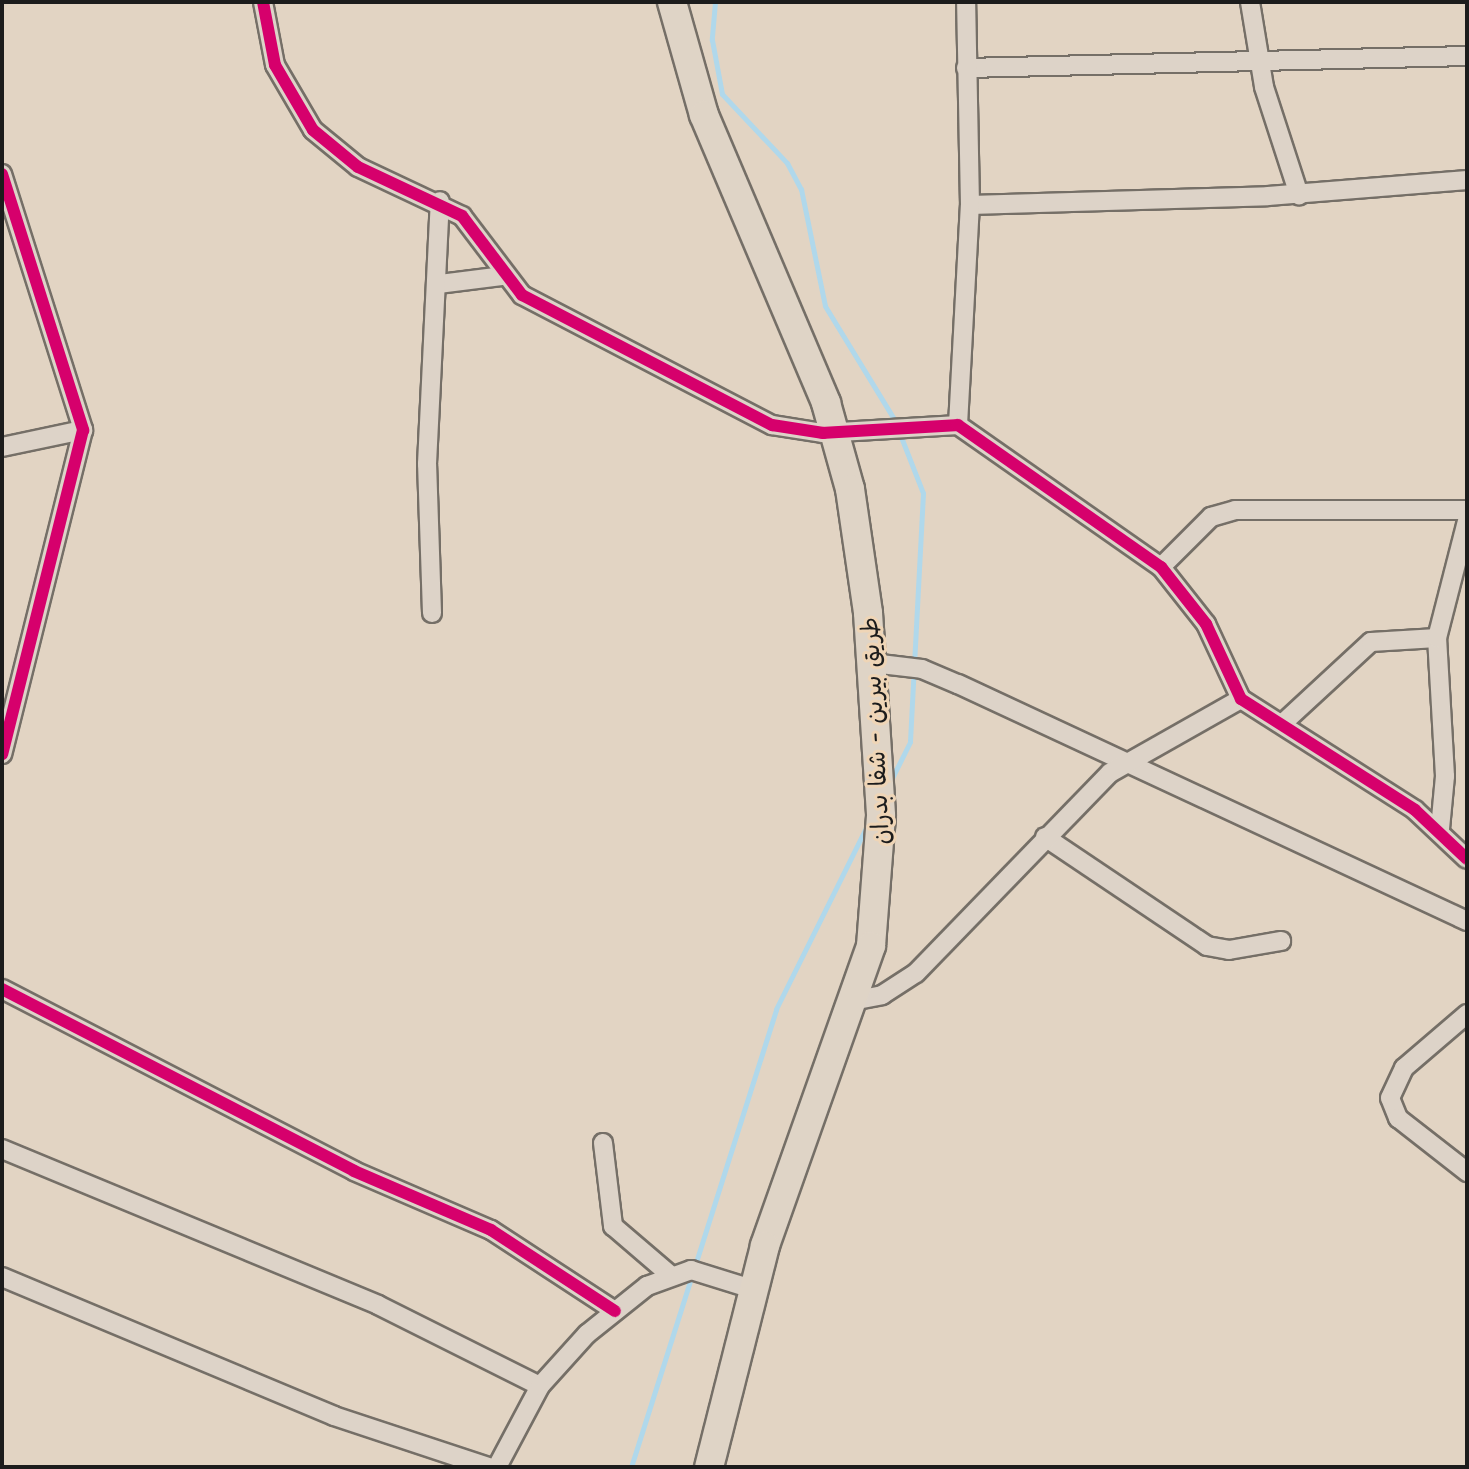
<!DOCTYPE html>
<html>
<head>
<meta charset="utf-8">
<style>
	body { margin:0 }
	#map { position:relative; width:1469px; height:1469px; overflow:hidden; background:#e2d4c3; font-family:"Playpen Sans","Playpen Sans Arabic",sans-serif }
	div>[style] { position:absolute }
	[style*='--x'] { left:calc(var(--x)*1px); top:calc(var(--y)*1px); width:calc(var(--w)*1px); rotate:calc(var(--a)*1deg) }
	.stream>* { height:5px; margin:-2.5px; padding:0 2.5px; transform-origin:2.5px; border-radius:2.5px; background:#b0d8eb }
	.roads { filter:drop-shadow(2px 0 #756f67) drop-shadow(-2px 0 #756f67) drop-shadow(0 2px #756f67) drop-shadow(0 -2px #756f67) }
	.street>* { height:18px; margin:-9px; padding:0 9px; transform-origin:9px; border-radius:9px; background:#ddd3c8 }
	.primary>* { height:28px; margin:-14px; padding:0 14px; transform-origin:14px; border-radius:14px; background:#dfd4c6 }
	.cycleway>* { height:12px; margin:-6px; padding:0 6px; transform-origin:6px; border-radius:6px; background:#d6006c }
	span { translate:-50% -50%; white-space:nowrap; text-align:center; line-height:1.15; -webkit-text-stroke:6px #efd5b6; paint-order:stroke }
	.street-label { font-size:24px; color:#1c1c1c }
	.frame { position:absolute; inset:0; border:4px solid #1c1c1c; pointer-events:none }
</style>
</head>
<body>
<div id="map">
	<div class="stream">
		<i style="--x:715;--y:2;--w:38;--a:95"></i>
		<i style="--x:712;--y:40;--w:55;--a:79.5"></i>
		<i style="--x:722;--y:94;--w:95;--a:46.7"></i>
		<i style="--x:787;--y:163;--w:30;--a:62"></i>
		<i style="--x:801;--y:189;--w:119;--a:78.4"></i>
		<i style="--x:825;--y:306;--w:132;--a:58.6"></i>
		<i style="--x:894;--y:419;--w:79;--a:68.6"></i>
		<i style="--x:923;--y:493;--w:249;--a:93"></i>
		<i style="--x:910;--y:742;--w:42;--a:116.6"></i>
		<i style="--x:631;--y:1467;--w:480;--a:-72.4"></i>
		<i style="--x:776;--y:1009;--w:207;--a:-63.6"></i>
	</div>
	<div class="roads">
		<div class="street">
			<i style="--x:263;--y:2;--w:64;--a:79.2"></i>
			<i style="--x:275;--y:65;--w:75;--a:59.7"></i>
			<i style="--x:313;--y:130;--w:58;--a:39.4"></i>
			<i style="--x:358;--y:167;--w:115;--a:25.2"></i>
			<i style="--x:462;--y:216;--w:99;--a:52.8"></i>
			<i style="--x:522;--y:295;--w:282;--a:27.5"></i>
			<i style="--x:772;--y:425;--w:52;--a:8.9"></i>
			<i style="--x:823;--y:433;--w:135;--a:-3.4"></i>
			<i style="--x:958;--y:425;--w:248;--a:35"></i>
			<i style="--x:1161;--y:567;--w:73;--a:51.7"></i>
			<i style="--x:1206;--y:624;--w:83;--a:65"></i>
			<i style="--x:1241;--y:699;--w:206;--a:32.5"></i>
			<i style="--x:1415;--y:810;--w:71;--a:43.3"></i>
			<i style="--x:1250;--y:2;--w:86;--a:80.6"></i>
			<i style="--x:1264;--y:87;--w:114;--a:72"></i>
			<i style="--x:966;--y:68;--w:501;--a:-1.37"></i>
			<i style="--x:2;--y:174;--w:269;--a:72.4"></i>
			<i style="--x:83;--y:430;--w:334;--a:104"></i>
			<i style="--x:970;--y:205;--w:298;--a:-1.7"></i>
			<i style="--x:1268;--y:196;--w:200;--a:-4.6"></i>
			<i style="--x:439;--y:284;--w:64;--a:-7.2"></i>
			<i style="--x:958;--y:425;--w:220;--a:-86.9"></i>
			<i style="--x:970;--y:205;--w:203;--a:-91.1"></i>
			<i style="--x:2;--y:447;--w:83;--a:-11.9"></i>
			<i style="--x:1161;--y:567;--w:71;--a:-45"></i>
			<i style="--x:1211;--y:517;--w:25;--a:-16"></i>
			<i style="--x:1235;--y:510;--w:232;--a:0"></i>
			<i style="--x:432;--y:613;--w:149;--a:-91.9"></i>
			<i style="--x:427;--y:464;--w:263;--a:-87.2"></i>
			<i style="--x:872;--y:663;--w:50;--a:6.8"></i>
			<i style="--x:922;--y:669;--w:39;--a:23"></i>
			<i style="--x:958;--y:684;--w:561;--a:24.97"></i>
			<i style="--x:1282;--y:724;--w:121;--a:-42.7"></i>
			<i style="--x:1371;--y:642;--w:66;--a:-3.5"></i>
			<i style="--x:1440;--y:829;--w:53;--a:-84.6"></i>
			<i style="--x:1445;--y:776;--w:138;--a:-93.3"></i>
			<i style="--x:1437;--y:638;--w:121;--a:-75.6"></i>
			<i style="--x:1045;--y:837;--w:195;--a:33.9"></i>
			<i style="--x:1207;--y:946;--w:22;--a:10"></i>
			<i style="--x:1229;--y:950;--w:53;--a:-9.8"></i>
			<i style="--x:2;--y:989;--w:396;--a:27.3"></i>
			<i style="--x:354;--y:1171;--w:149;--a:23.3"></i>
			<i style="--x:491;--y:1230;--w:148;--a:33.2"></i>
			<i style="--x:852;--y:1001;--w:31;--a:-11"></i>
			<i style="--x:882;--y:995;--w:40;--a:-32.9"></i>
			<i style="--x:916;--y:973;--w:279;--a:-45.9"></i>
			<i style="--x:1110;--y:773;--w:150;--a:-29.5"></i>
			<i style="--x:1467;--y:1014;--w:83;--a:139.4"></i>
			<i style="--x:1404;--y:1068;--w:33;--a:115"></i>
			<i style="--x:1390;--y:1098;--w:22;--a:68"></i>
			<i style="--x:1398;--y:1118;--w:88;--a:38"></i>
			<i style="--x:603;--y:1143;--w:84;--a:83.1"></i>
			<i style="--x:613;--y:1226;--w:74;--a:40.6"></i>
			<i style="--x:2;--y:1149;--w:407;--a:22.5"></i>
			<i style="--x:378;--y:1305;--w:181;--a:26.6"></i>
			<i style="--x:2;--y:1277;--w:360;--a:22.7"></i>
			<i style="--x:334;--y:1416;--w:162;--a:18.3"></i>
			<i style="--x:497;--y:1467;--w:92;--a:-62"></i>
			<i style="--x:540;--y:1386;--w:70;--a:-47.9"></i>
			<i style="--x:587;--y:1334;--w:77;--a:-38.7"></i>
			<i style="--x:647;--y:1286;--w:47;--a:-20"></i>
			<i style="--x:691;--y:1270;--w:64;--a:17.3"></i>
		</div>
		<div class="primary">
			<i style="--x:672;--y:2;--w:117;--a:74.2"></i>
			<i style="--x:704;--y:115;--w:313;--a:67"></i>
			<i style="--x:826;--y:403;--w:89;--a:74.4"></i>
			<i style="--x:850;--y:489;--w:125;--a:81.7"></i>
			<i style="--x:868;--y:613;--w:203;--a:86.3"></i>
			<i style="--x:881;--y:816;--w:130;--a:94.4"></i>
			<i style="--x:871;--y:946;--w:318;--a:109.5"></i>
			<i style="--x:765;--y:1246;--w:228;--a:104.2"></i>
		</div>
	</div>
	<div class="cycleway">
		<i style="--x:263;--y:2;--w:64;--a:79.2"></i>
		<i style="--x:275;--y:65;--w:75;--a:59.7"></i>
		<i style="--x:313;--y:130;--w:58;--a:39.4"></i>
		<i style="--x:358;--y:167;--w:115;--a:25.2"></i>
		<i style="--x:462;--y:216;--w:99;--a:52.8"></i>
		<i style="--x:522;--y:295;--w:282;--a:27.5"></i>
		<i style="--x:772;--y:425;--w:52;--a:8.9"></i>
		<i style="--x:823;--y:433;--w:135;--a:-3.4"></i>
		<i style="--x:958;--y:425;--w:248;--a:35"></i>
		<i style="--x:1161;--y:567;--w:73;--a:51.7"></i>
		<i style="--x:1206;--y:624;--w:83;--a:65"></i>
		<i style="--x:1241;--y:699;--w:206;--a:32.5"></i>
		<i style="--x:1415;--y:810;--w:71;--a:43.3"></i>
		<i style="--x:2;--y:174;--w:269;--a:72.4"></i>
		<i style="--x:83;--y:430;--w:334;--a:104"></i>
		<i style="--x:2;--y:989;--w:396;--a:27.3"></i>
		<i style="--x:354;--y:1171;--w:149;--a:23.3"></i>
		<i style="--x:491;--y:1230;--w:148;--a:33.2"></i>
	</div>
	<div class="street-label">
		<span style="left:874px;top:731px;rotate:-93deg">طريق بيرين - شفا بدران</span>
	</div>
	<div class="frame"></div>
</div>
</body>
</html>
